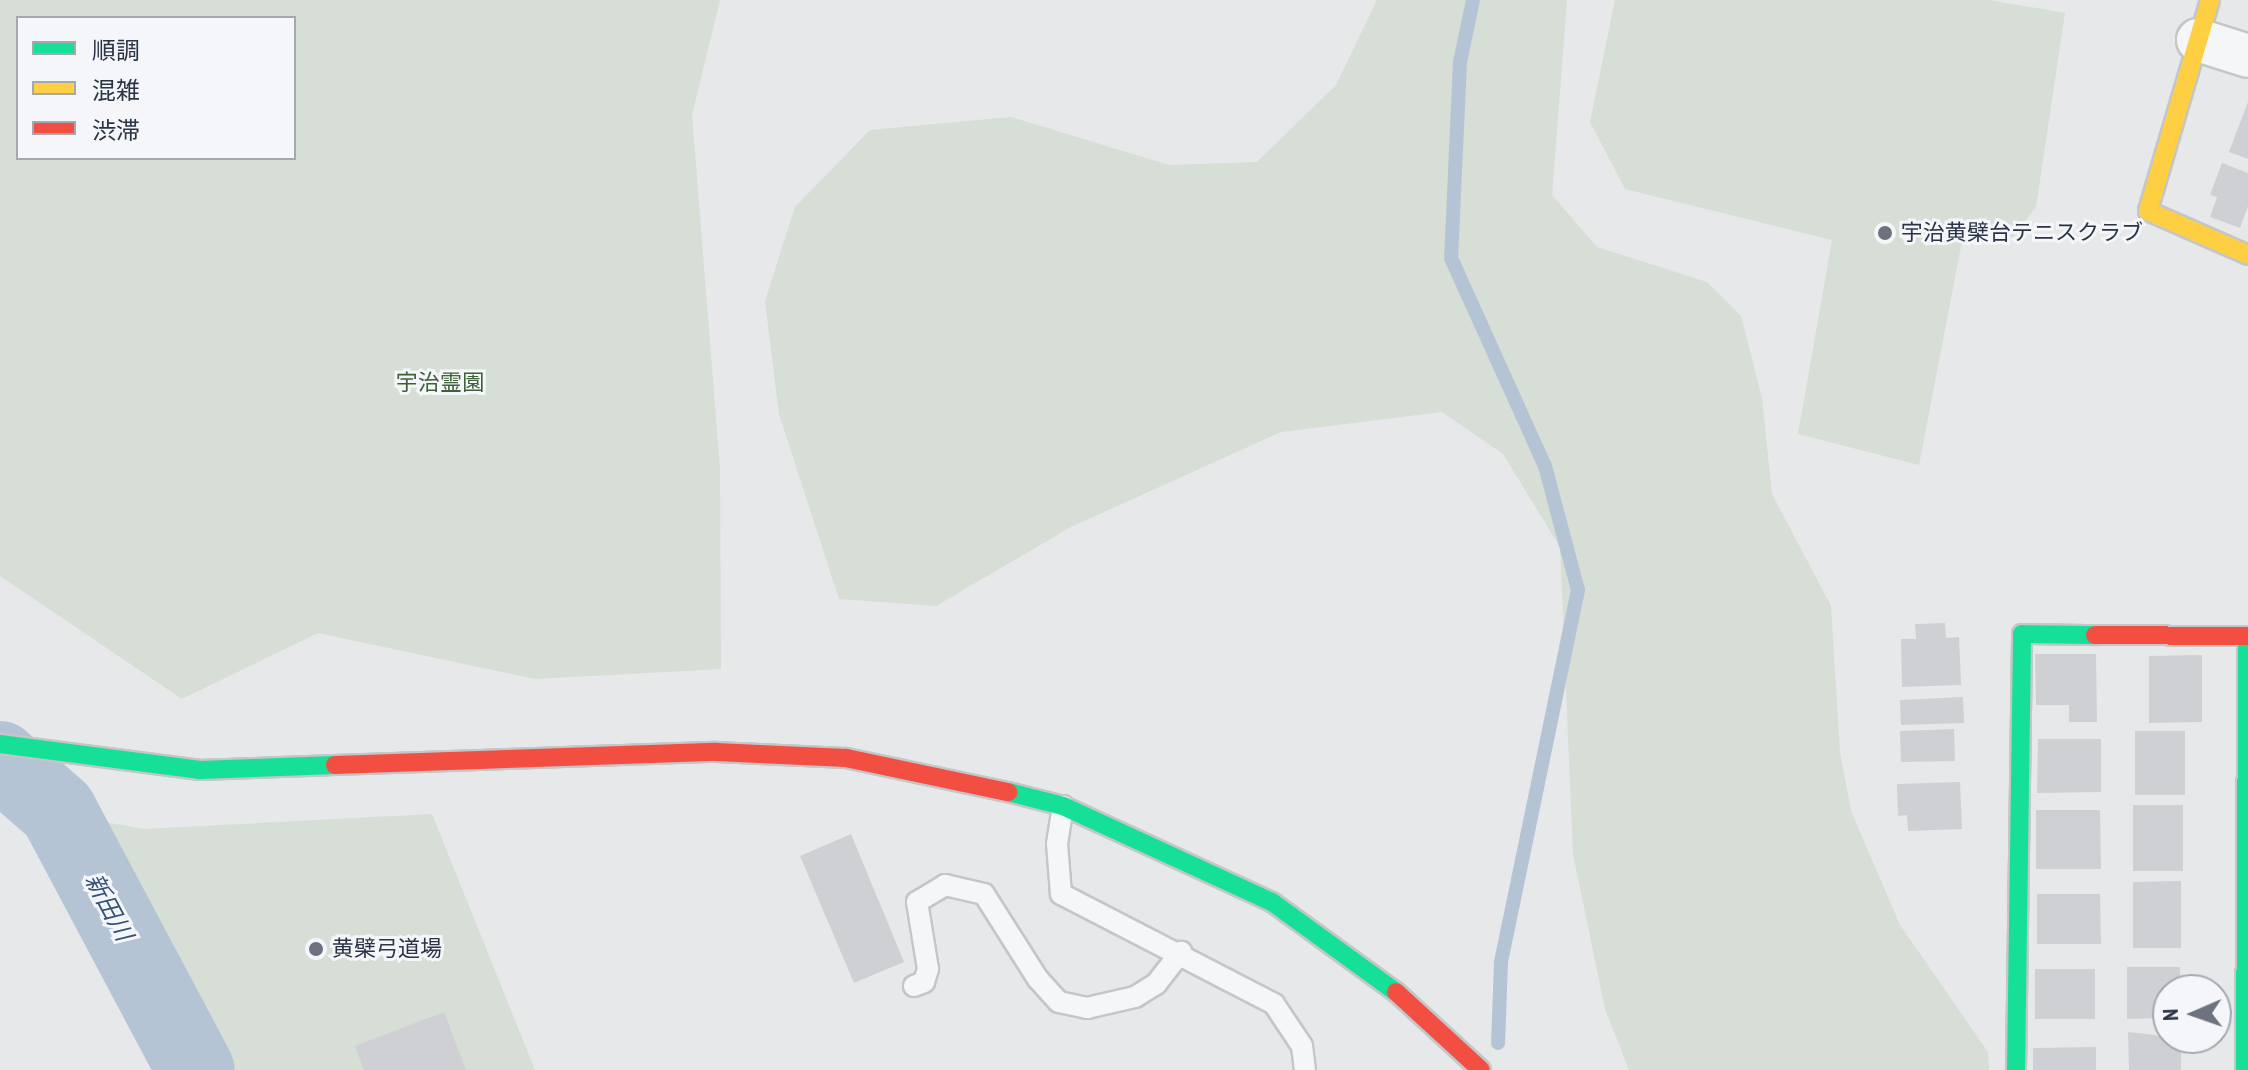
<!DOCTYPE html>
<html>
<head>
<meta charset="utf-8">
<style>
	body { margin:0 }
	#map { position:relative; width:2248px; height:1070px; overflow:hidden; background:#e6e8ea; font-family:"PT Sans Narrow","Noto Sans JP",sans-serif }
	div>[style] { position:absolute }
	[style*='--x'] { left:calc(var(--x)*1px); top:calc(var(--y)*1px); width:calc(var(--w)*1px); rotate:calc(var(--a)*1deg) }
	.green>* { inset:0; background:#d6ded6 }
	.stream>* { height:14px; margin:-7px; padding:0 7px; transform-origin:7px; border-radius:7px; background:#b4c4d5 }
	.river>* { height:78px; margin:-39px; padding:0 39px; transform-origin:39px; border-radius:39px; background:#b4c4d5 }
	.building>* { inset:0; background:#ced0d3 }
	.roads { filter:drop-shadow(2px 0 #c4c6c8) drop-shadow(-2px 0 #c4c6c8) drop-shadow(0 2px #c4c6c8) drop-shadow(0 -2px #c4c6c8) }
	.lane>* { height:20px; margin:-10px; padding:0 10px; transform-origin:10px; border-radius:10px; background:#f5f6f7 }
	.street>* { height:42px; margin:-21px; padding:0 21px; transform-origin:21px; border-radius:21px; background:#f5f6f7 }
	.fast>* { height:18px; margin:-9px; padding:0 9px; transform-origin:9px; border-radius:9px; background:#16e098 }
	.slow>* { height:18px; margin:-9px; padding:0 9px; transform-origin:9px; border-radius:9px; background:#ffcf43 }
	.jam>* { height:18px; margin:-9px; padding:0 9px; transform-origin:9px; border-radius:9px; background:#f24e42 }
	.dots>* { width:22px; height:22px; translate:-50% -50%; box-sizing:border-box; border:4px solid #f4f6f9; border-radius:50% }
	span { translate:-50% -50%; white-space:nowrap; text-align:center; line-height:1.15; -webkit-text-stroke:6px #f4f6f9; paint-order:stroke }
	.poi-label { font-size:22px; color:#2b3445 }
	.left { translate:0 -50%; text-align:left }
	.park-label { font-size:22px; color:#3f6138 }
	.water-label { font-size:24px; color:#34527a; font-style:italic }
	.legend { position:absolute; left:16px; top:16px; width:280px; height:144px; box-sizing:border-box; background:#f4f6f9; border:2px solid #a4a8b1; margin:0; padding:10px 14px; list-style:none; font-size:24px; color:#2b3445 }
	.legend li { display:flex; align-items:center; gap:16px; height:40px }
	.legend b { width:40px; border:2px solid #a4a8b1 }
	.north { position:absolute; left:2152px; top:974px; width:80px; height:80px; box-sizing:border-box; background:#f4f6f9; border:2px solid #a4a8b1; border-radius:50%; rotate:268deg; font-size:22px; font-weight:700; line-height:32px; text-align:center; color:#2b3445 }
	.north::after { content:''; display:block; margin:auto; width:28px; height:36px; background:#6c737f; clip-path:polygon(50% 0,100% 100%,50% 72%,0 100%) }
</style>
</head>
<body>
<div id="map">
	<div class="green">
		<i style="clip-path:polygon(evenodd,0 0,720px 0,692px 115px,720px 469px,721px 669px,535px 679px,318px 633px,182px 699px,0 576px,0 0,18px 18px,294px 18px,294px 158px,18px 158px,18px 18px)"></i>
		<i style="clip-path:polygon(1377px 0,1567px 0,1552px 195px,1597px 247px,1707px 282px,1741px 316px,1762px 398px,1772px 494px,1831px 606px,1840px 752px,1851px 811px,1900px 925px,1988px 1052px,1989px 1070px,1629px 1070px,1605px 1009px,1573px 854px,1560px 547px,1503px 454px,1442px 412px,1281px 432px,1071px 527px,936px 606px,839px 599px,779px 414px,765px 301px,795px 207px,870px 130px,1011px 117px,1169px 165px,1257px 162px,1336px 85px)"></i>
		<i style="clip-path:polygon(1615px 0,1989px 0,2065px 13px,2036px 207px,2013px 237px,1964px 231px,1919px 465px,1798px 434px,1832px 240px,1625px 189px,1590px 122px)"></i>
		<i style="clip-path:polygon(432px 814px,535px 1070px,208px 1070px,65px 815px,144px 829px)"></i>
	</div>
	<div class="stream">
		<i style="--x:1473;--y:0;--w:63;--a:101.8"></i>
		<i style="--x:1460;--y:62;--w:196;--a:92.6"></i>
		<i style="--x:1451;--y:258;--w:228;--a:65.7"></i>
		<i style="--x:1545;--y:466;--w:128;--a:75.1"></i>
		<i style="--x:1578;--y:590;--w:381;--a:101.7"></i>
		<i style="--x:1501;--y:963;--w:80;--a:92.1"></i>
	</div>
	<div class="river">
		<i style="--x:0;--y:760;--w:77;--a:41.3"></i>
		<i style="--x:58;--y:811;--w:293;--a:62"></i>
	</div>
	<div class="building">
		<i style="clip-path:polygon(2248px 102px,2248px 159px,2229px 152px)"></i>
		<i style="clip-path:polygon(2222px 163px,2248px 173px,2248px 206px,2240px 228px,2210px 217px,2217px 197px,2210px 195px)"></i>
		<i style="clip-path:polygon(1945px 623px,1946px 638px,1959px 637px,1961px 685px,1902px 687px,1901px 639px,1916px 639px,1915px 624px)"></i>
		<i style="clip-path:polygon(2035px 654px,2096px 654px,2097px 722px,2069px 722px,2069px 705px,2036px 705px)"></i>
		<i style="clip-path:polygon(2202px 655px,2202px 722px,2149px 723px,2149px 656px)"></i>
		<i style="clip-path:polygon(1963px 697px,1964px 723px,1901px 725px,1900px 700px)"></i>
		<i style="clip-path:polygon(1954px 729px,1955px 761px,1901px 762px,1900px 731px)"></i>
		<i style="clip-path:polygon(2135px 731px,2185px 731px,2185px 795px,2135px 795px)"></i>
		<i style="clip-path:polygon(2038px 739px,2101px 739px,2101px 792px,2037px 793px)"></i>
		<i style="clip-path:polygon(1960px 782px,1962px 829px,1908px 831px,1907px 815px,1898px 816px,1897px 784px)"></i>
		<i style="clip-path:polygon(2133px 805px,2183px 805px,2183px 871px,2133px 871px)"></i>
		<i style="clip-path:polygon(2036px 810px,2100px 810px,2101px 869px,2036px 869px)"></i>
		<i style="clip-path:polygon(851px 834px,904px 962px,854px 983px,800px 856px)"></i>
		<i style="clip-path:polygon(2181px 881px,2181px 948px,2133px 948px,2133px 882px)"></i>
		<i style="clip-path:polygon(2037px 894px,2100px 894px,2101px 944px,2037px 944px)"></i>
		<i style="clip-path:polygon(2127px 967px,2180px 967px,2180px 990px,2168px 990px,2168px 1018px,2127px 1019px)"></i>
		<i style="clip-path:polygon(2035px 969px,2095px 969px,2095px 1019px,2035px 1019px)"></i>
		<i style="clip-path:polygon(444px 1012px,466px 1070px,364px 1070px,355px 1046px)"></i>
		<i style="clip-path:polygon(2128px 1032px,2181px 1038px,2181px 1070px,2129px 1070px)"></i>
		<i style="clip-path:polygon(2096px 1047px,2096px 1070px,2033px 1070px,2033px 1048px)"></i>
	</div>
	<div class="roads">
		<div class="lane">
			<i style="--x:1063;--y:806;--w:38;--a:99"></i>
			<i style="--x:1057;--y:844;--w:50;--a:85.4"></i>
			<i style="--x:1061;--y:894;--w:240;--a:27.3"></i>
			<i style="--x:1274;--y:1004;--w:50;--a:56.3"></i>
			<i style="--x:1302;--y:1046;--w:24;--a:83"></i>
			<i style="--x:914;--y:986;--w:11;--a:-22"></i>
			<i style="--x:924;--y:982;--w:14;--a:-73"></i>
			<i style="--x:928;--y:969;--w:68;--a:-99.3"></i>
			<i style="--x:917;--y:902;--w:33;--a:-31"></i>
			<i style="--x:945;--y:885;--w:40;--a:13"></i>
			<i style="--x:984;--y:894;--w:101;--a:57.6"></i>
			<i style="--x:1038;--y:979;--w:31;--a:48"></i>
			<i style="--x:1059;--y:1002;--w:29;--a:12"></i>
			<i style="--x:1087;--y:1008;--w:49;--a:-12.9"></i>
			<i style="--x:1135;--y:997;--w:25;--a:-32"></i>
			<i style="--x:1156;--y:984;--w:41;--a:-52"></i>
		</div>
		<div class="street">
			<i style="--x:2198;--y:40;--w:52;--a:17.7"></i>
		</div>
		<div class="fast">
			<i style="--x:0;--y:744;--w:202;--a:7.4"></i>
			<i style="--x:200;--y:770;--w:135;--a:-2.1"></i>
			<i style="--x:1008;--y:792;--w:57;--a:14.3"></i>
			<i style="--x:1063;--y:806;--w:230;--a:24.7"></i>
			<i style="--x:1272;--y:902;--w:153;--a:36"></i>
			<i style="--x:2016;--y:1070;--w:436;--a:-89.2"></i>
			<i style="--x:2022;--y:634;--w:73;--a:0.8"></i>
			<i style="--x:2245;--y:1070;--w:434;--a:-89.7"></i>
		</div>
		<div class="slow">
			<i style="--x:2210;--y:0;--w:220;--a:106.4"></i>
			<i style="--x:2148;--y:211;--w:109;--a:23.7"></i>
		</div>
		<div class="jam">
			<i style="--x:2095;--y:635;--w:153;--a:0.4"></i>
			<i style="--x:335;--y:765;--w:381;--a:-2"></i>
			<i style="--x:716;--y:752;--w:130;--a:2.6"></i>
			<i style="--x:846;--y:758;--w:166;--a:11.9"></i>
			<i style="--x:1396;--y:992;--w:115;--a:42.5"></i>
		</div>
	</div>
	<div class="dots">
		<i style="left:1885px;top:233px;background:#6c737f"></i>
		<i style="left:316px;top:949px;background:#6c737f"></i>
	</div>
	<div class="poi-label">
		<span class="left" style="left:1901px;top:233px">宇治黄檗台テニスクラブ</span>
		<span class="left" style="left:332px;top:949px">黄檗弓道場</span>
	</div>
	<div class="park-label">
		<span style="left:440px;top:383px">宇治霊園</span>
	</div>
	<div class="water-label">
		<span style="left:109px;top:907px;rotate:62deg">新田川</span>
	</div>
	<ul class="legend">
	<li><b style="height:10px;background:#16e098"></b>順調</li>
	<li><b style="height:10px;background:#ffcf43"></b>混雑</li>
	<li><b style="height:10px;background:#f24e42"></b>渋滞</li>
	</ul>
	<div class="north">N</div>
</div>
</body>
</html>
